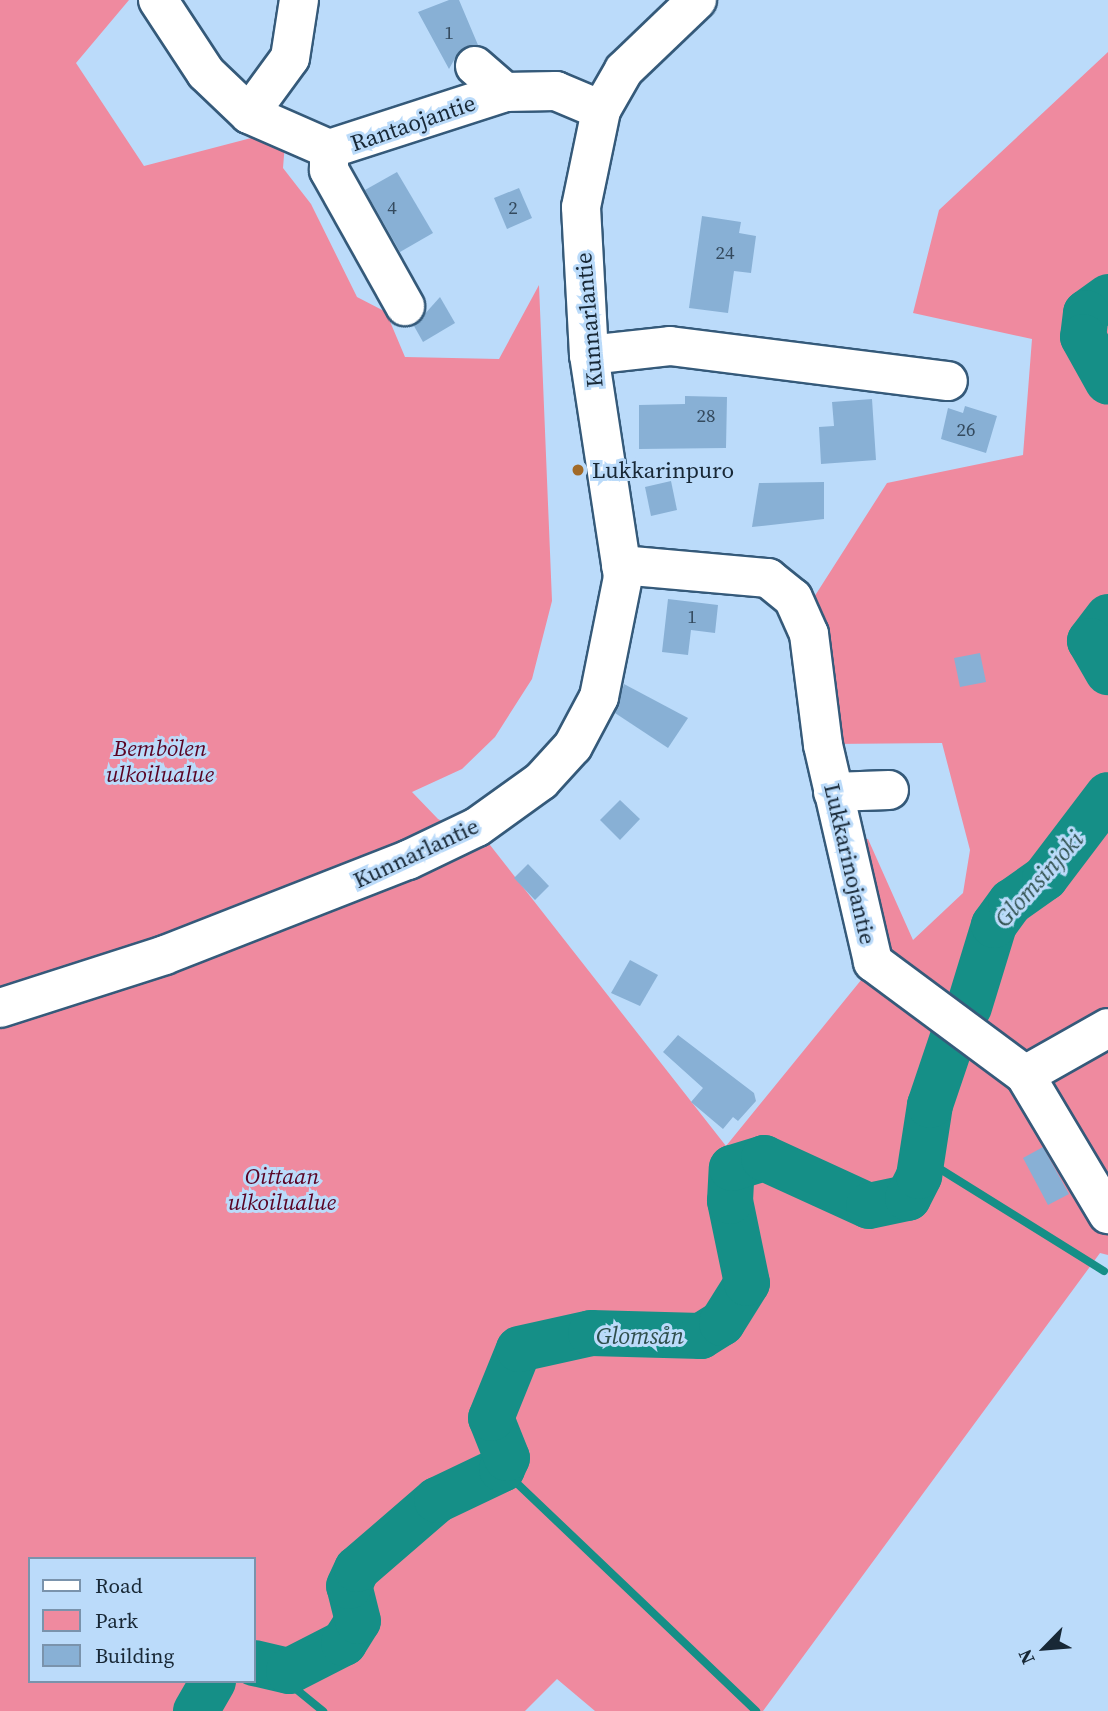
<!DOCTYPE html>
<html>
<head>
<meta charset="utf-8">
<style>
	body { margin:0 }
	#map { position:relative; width:1108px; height:1711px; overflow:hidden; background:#bbdbfa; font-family:"Source Serif 4",serif }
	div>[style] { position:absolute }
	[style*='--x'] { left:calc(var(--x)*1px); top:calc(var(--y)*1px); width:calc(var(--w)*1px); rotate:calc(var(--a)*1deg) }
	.green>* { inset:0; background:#ef8a9f }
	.stream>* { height:8px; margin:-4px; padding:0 4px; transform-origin:4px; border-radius:4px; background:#158f87 }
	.river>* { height:46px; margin:-23px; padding:0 23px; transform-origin:23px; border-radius:23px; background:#158f87 }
	.building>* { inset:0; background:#88b0d5 }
	.roads { filter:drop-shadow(2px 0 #355a7a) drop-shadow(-2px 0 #355a7a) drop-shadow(0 2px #355a7a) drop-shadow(0 -2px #355a7a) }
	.minor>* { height:38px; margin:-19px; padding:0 19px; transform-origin:19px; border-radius:19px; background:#fff }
	.major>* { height:38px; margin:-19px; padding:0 19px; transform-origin:19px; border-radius:19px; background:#fff }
	.dots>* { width:19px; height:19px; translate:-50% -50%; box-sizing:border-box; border:4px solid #bbdbfa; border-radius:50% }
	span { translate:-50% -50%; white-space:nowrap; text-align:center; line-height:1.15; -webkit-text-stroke:6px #bbdbfa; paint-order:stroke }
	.number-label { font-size:19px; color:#344a5e }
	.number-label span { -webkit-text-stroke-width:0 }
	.street-label { font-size:23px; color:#182836 }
	.poi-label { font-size:23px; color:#182836 }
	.left { translate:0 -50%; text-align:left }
	.park-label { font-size:23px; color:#590323; font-style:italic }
	.water-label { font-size:24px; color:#2f4f4c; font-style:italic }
	.legend { position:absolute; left:28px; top:1557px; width:228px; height:126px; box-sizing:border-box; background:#bbdbfa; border:2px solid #7a93ac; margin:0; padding:9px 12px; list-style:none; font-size:21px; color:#182836 }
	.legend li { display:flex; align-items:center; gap:14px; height:35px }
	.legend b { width:35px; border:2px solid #7a93ac }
	.north { position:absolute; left:1010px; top:1613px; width:70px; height:70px; -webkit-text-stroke:5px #bbdbfa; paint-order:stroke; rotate:245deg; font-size:19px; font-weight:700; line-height:28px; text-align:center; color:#182836 }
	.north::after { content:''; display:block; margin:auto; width:24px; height:32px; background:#182836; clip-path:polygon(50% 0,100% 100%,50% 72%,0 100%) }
</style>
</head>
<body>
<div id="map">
	<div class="green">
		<i style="clip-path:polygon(0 0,129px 0,76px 63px,144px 166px,259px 136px,285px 143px,283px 168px,311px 204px,357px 297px,386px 312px,405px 357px,499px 359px,539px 285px,552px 601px,532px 679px,495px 737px,462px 769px,412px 792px,438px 819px,490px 845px,726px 1146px,866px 974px,850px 841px,868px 839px,913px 940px,963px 893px,970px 850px,942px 743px,831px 744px,809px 605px,887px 483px,1023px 455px,1032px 339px,913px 313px,939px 210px,1108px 52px,1108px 1255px,1100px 1253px,763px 1711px,595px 1711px,557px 1679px,525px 1711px,201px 1711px,218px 1681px,254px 1681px,254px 1559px,30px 1559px,30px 1681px,213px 1681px,197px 1711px,0 1711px)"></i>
	</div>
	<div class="stream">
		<i style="--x:924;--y:1159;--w:212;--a:31.9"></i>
		<i style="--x:502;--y:1469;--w:351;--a:43.6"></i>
		<i style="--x:269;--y:1667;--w:70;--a:39.2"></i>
	</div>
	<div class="river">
		<i style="--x:1108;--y:297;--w:27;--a:144"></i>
		<i style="--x:1086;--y:313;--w:24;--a:97"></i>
		<i style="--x:1083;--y:337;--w:51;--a:60.9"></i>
		<i style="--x:1108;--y:617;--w:30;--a:127"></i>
		<i style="--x:1090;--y:641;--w:36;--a:60"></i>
		<i style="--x:969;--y:1007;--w:86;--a:-73"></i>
		<i style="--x:994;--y:925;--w:29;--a:-54"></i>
		<i style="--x:1011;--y:902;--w:42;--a:-35.2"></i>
		<i style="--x:1045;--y:878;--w:104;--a:-52.8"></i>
		<i style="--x:254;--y:1663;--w:36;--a:13"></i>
		<i style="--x:289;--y:1671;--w:62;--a:-27"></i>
		<i style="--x:344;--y:1643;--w:26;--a:-58"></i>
		<i style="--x:358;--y:1621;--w:36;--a:-104"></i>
		<i style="--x:349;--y:1586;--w:19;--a:-65"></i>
		<i style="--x:357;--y:1569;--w:106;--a:-40.8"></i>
		<i style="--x:437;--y:1500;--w:72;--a:-25.5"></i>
		<i style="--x:502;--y:1469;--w:12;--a:-66"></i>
		<i style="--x:507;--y:1458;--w:43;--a:-111.8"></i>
		<i style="--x:491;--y:1418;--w:74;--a:-67.9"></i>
		<i style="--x:519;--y:1349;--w:74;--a:-12.5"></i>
		<i style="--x:591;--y:1333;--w:110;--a:1.6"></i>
		<i style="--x:701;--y:1336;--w:25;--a:-32"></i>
		<i style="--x:722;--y:1323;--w:47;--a:-58"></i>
		<i style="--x:747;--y:1283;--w:84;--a:-101.7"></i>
		<i style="--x:730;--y:1201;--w:33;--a:-87"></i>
		<i style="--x:732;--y:1168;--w:34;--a:-17"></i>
		<i style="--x:764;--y:1158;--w:115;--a:24.6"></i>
		<i style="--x:869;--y:1206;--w:40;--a:-12"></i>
		<i style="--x:908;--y:1198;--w:25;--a:-63"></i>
		<i style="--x:919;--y:1176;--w:72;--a:-81.2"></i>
		<i style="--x:930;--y:1105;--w:75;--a:-71.3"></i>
		<i style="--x:196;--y:1711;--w:34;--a:-60"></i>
	</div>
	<div class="building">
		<i style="clip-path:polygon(449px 0,459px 0,478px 45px,459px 51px,449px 69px,418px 12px)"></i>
		<i style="clip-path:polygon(397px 172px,433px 233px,400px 252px,365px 190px)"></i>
		<i style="clip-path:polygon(519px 188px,532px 218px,507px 229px,494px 198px)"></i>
		<i style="clip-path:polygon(702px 216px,741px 222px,739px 233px,756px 236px,751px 273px,734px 271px,728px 313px,689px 308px)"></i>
		<i style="clip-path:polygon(440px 297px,455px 323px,423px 342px,414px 326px)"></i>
		<i style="clip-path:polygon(685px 396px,727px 397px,726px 448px,639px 449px,639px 405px,685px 404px)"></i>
		<i style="clip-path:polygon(872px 399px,876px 460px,821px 464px,819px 427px,834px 426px,832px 402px)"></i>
		<i style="clip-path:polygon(965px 406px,997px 416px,986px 453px,941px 439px,948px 408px,963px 413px)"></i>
		<i style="clip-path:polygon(671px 481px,677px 510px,651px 516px,645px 487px)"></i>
		<i style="clip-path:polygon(824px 482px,824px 519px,752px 527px,759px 483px)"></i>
		<i style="clip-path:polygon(668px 599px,718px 605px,715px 633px,691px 630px,688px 655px,662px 652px)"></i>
		<i style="clip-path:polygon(980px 653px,986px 682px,960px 687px,954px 658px)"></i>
		<i style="clip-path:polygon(624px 684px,688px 718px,668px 748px,615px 713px)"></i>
		<i style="clip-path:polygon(620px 800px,640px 819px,620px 840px,600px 820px)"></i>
		<i style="clip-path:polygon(528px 864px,549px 886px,535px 900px,514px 878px)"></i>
		<i style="clip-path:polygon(630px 960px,658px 975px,640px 1006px,611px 993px)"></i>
		<i style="clip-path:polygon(678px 1035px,754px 1093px,756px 1101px,738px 1121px,733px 1117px,723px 1129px,691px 1102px,703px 1088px,663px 1052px)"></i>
		<i style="clip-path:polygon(1043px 1147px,1069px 1194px,1048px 1205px,1023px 1158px)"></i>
	</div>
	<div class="roads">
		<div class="minor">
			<i style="--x:158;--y:0;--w:87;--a:56.7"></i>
			<i style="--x:206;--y:73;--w:59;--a:43.6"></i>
			<i style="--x:249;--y:114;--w:87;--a:23.6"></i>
			<i style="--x:329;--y:149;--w:185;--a:-17.9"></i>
			<i style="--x:505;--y:92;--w:51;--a:-1.1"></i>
			<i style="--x:556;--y:91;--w:49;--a:22.9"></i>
			<i style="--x:475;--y:66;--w:40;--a:41"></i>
			<i style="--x:249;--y:114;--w:69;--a:-53.8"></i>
			<i style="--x:290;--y:58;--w:59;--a:-81.2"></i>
			<i style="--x:329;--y:149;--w:21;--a:90"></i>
			<i style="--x:329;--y:170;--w:156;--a:60.8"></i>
			<i style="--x:589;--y:355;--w:81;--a:-6.3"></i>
			<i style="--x:670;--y:346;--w:280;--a:7.2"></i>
			<i style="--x:621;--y:565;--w:148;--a:5.1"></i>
			<i style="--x:768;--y:578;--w:32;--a:39"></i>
			<i style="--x:793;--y:598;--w:39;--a:66"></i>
			<i style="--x:809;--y:634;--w:112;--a:82.8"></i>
			<i style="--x:823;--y:745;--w:223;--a:77"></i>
			<i style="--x:873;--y:962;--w:189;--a:36.6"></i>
			<i style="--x:1025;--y:1075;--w:162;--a:59.2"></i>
			<i style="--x:833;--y:792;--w:56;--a:-2"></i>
			<i style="--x:1025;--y:1075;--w:95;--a:-29.5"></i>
		</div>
		<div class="major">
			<i style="--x:0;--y:1008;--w:173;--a:-17.8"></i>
			<i style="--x:165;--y:955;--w:261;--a:-21.4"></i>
			<i style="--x:408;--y:860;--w:76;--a:-25.6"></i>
			<i style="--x:477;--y:827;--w:79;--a:-35.7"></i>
			<i style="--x:541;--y:781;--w:47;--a:-47.6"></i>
			<i style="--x:573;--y:746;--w:55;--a:-62"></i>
			<i style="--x:599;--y:697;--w:122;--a:-78.7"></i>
			<i style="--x:623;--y:577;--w:225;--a:-98.7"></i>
			<i style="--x:589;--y:355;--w:148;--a:-93.1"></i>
			<i style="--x:581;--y:207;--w:99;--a:-78.3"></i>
			<i style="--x:601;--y:110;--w:46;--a:-60.1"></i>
			<i style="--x:624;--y:70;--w:101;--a:-43.8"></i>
		</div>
	</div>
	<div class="dots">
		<i style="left:578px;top:470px;background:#a26a27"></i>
	</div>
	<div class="number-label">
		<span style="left:449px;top:33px">1</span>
		<span style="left:392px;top:208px">4</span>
		<span style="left:513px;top:208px">2</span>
		<span style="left:725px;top:253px">24</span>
		<span style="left:706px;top:416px">28</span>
		<span style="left:966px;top:430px">26</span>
		<span style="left:692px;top:617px">1</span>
	</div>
	<div class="street-label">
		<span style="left:413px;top:123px;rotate:-19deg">Rantaojantie</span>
		<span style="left:589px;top:320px;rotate:-95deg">Kunnarlantie</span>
		<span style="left:416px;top:853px;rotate:-25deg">Kunnarlantie</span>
		<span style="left:850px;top:864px;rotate:77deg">Lukkarinojantie</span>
	</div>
	<div class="poi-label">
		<span class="left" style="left:592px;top:470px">Lukkarinpuro</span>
	</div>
	<div class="park-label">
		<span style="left:160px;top:761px">Bembölen<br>ulkoilualue</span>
		<span style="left:282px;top:1189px">Oittaan<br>ulkoilualue</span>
	</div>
	<div class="water-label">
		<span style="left:1039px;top:879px;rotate:-48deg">Glomsinjoki</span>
		<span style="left:640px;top:1336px">Glomsån</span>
	</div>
	<ul class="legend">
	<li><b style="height:9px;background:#fff"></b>Road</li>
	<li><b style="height:19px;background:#ef8a9f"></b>Park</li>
	<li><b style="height:19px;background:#88b0d5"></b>Building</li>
	</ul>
	<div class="north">N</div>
</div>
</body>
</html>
